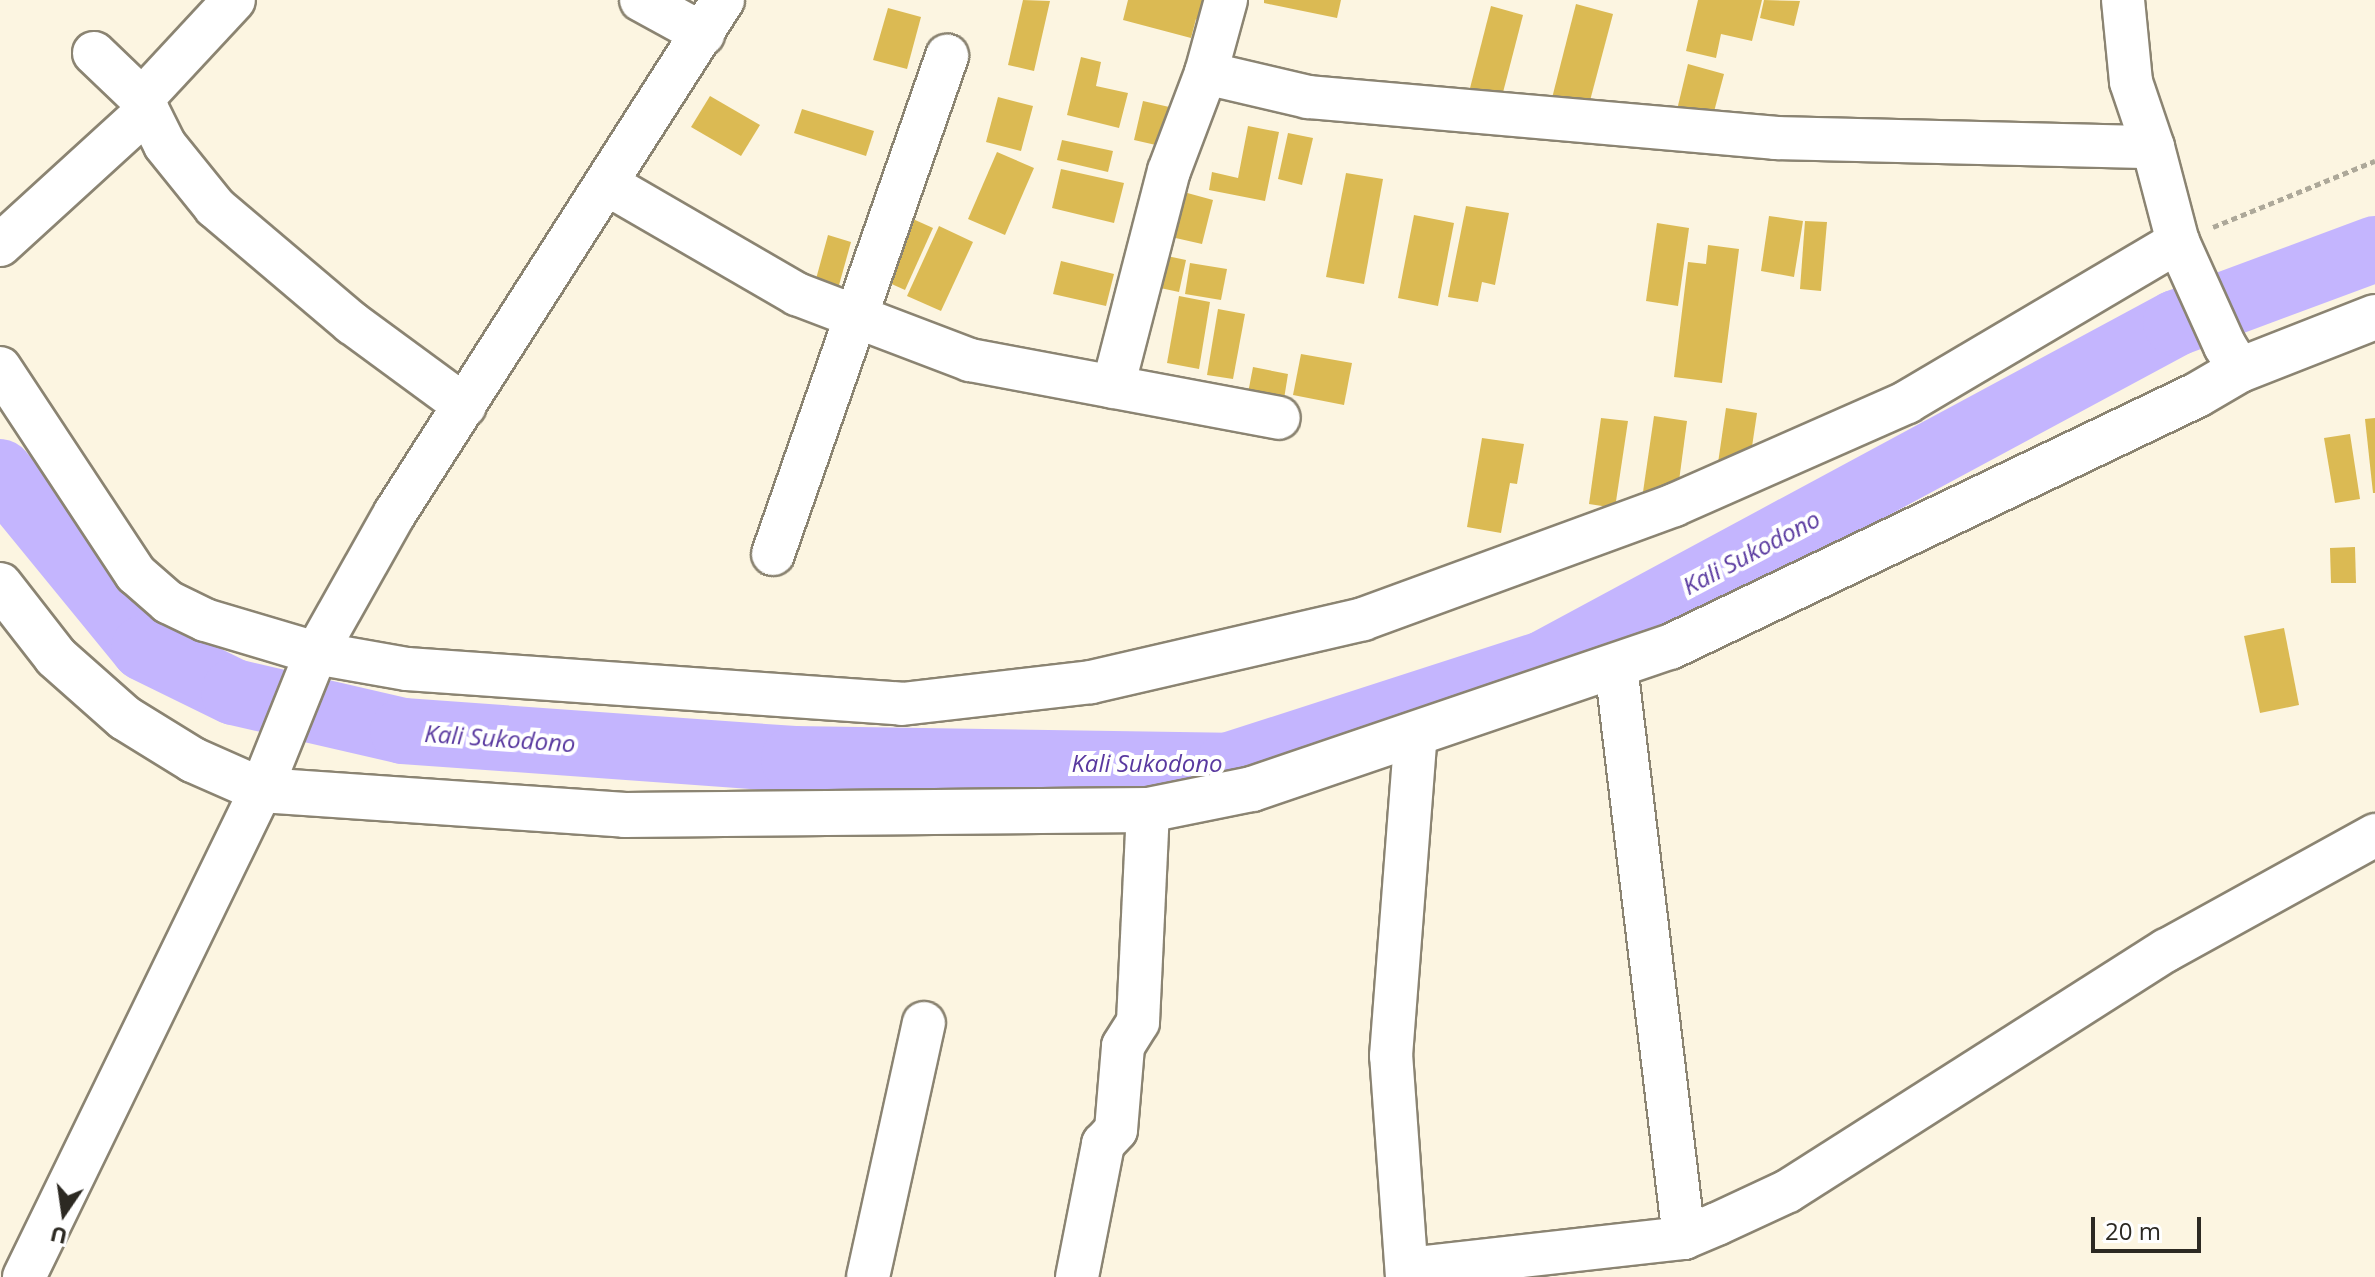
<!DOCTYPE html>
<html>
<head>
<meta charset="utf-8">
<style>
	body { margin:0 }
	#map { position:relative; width:2375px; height:1277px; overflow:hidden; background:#fcf5e1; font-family:"Open Sans",sans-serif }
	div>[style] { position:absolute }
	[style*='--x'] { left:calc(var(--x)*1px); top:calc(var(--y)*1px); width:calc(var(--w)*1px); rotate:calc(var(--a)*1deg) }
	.river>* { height:66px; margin:-33px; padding:0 33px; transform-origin:33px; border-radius:33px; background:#c4b5fe }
	.building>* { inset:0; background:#dbba53 }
	.path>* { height:5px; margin-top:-2.5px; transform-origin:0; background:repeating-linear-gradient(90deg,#ada899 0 6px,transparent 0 10px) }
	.roads { filter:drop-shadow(2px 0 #8b8472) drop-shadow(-2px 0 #8b8472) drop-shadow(0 2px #8b8472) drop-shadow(0 -2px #8b8472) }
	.minor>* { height:42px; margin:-21px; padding:0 21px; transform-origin:21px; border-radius:21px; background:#fff }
	.tertiary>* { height:44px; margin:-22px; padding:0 22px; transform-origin:22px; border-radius:22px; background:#fff }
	span { translate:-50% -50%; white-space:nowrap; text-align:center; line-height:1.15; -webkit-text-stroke:8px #fff; paint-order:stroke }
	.water-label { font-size:24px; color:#59399f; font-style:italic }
	.north { position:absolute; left:24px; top:1173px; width:80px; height:80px; -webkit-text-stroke:6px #fff; paint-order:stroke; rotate:193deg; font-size:22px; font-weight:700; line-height:32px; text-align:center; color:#2c2922 }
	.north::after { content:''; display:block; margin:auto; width:28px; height:36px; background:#2c2922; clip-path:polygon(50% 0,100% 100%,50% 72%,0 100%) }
	.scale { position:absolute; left:2091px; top:1217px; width:110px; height:36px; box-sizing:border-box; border:4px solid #2c2922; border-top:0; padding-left:10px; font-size:24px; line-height:28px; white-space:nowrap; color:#2c2922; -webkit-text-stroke:6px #fff; paint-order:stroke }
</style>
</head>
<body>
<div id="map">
	<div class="river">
		<i style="--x:0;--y:472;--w:227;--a:50.7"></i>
		<i style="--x:144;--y:648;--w:100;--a:26.1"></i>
		<i style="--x:234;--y:692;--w:173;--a:13"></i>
		<i style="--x:403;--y:731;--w:392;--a:4.1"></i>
		<i style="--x:794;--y:759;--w:433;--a:0.9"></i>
		<i style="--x:1227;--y:766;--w:334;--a:-17.9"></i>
		<i style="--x:1545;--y:663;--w:717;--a:-28.32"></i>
		<i style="--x:2176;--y:323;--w:212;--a:-20.4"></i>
	</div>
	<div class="building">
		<i style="clip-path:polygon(1023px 0,1050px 1px,1034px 71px,1008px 65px)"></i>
		<i style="clip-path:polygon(1128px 0,1216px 0,1209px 23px,1196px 19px,1191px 38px,1123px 20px)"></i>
		<i style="clip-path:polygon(1264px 0,1341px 0,1337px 18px,1264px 3px)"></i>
		<i style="clip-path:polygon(1698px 0,1762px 0,1752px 41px,1721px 34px,1716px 58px,1686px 51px)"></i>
		<i style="clip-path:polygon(1764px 0,1800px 1px,1794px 26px,1760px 18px)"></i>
		<i style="clip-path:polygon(1576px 4px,1613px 14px,1587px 112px,1551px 102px)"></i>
		<i style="clip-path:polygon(1491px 6px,1523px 15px,1500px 104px,1468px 96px)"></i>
		<i style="clip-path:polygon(888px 8px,921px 17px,907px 69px,873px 60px)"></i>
		<i style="clip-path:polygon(1081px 57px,1101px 62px,1096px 86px,1128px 93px,1119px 128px,1067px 115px)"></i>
		<i style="clip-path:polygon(1688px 64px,1724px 74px,1711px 123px,1676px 114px)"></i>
		<i style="clip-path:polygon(710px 96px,760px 125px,741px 156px,691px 127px)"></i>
		<i style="clip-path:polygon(998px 97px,1033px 106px,1021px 151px,986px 142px)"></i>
		<i style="clip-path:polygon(1143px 101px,1178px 109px,1169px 148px,1134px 140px)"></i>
		<i style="clip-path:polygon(802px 109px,874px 131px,866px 156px,794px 133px)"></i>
		<i style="clip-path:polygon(1248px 126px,1279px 132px,1265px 201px,1209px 190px,1212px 172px,1238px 178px)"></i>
		<i style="clip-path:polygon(1288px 133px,1313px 138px,1302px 185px,1278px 179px)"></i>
		<i style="clip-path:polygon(1062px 140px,1113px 151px,1108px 172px,1057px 160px)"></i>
		<i style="clip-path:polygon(997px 152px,1034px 168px,1005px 235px,968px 219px)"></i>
		<i style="clip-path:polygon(1061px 169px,1124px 183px,1114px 223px,1052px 208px)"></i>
		<i style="clip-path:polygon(1346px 173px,1383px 179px,1364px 284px,1326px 277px)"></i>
		<i style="clip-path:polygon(1169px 188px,1213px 200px,1202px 244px,1158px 234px)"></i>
		<i style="clip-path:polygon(1466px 206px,1509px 213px,1495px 285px,1482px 282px,1478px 302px,1448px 297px)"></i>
		<i style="clip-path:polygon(904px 215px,933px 228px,905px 290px,876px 277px)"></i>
		<i style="clip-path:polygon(1414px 215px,1454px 223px,1438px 306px,1398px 298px)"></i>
		<i style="clip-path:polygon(1769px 216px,1803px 221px,1794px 277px,1761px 271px)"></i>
		<i style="clip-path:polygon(1805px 221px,1827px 222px,1821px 291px,1800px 289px)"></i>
		<i style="clip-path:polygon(1657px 223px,1689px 228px,1678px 306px,1646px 301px)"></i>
		<i style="clip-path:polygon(939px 226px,973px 242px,941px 311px,907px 296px)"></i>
		<i style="clip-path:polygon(828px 235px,851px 242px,836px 296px,813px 290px)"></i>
		<i style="clip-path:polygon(1708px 245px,1739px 249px,1722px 383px,1674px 377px,1688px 262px,1706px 264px)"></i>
		<i style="clip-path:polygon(1153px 253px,1186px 260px,1179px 292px,1146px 285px)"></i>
		<i style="clip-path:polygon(1061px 261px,1114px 274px,1106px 306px,1053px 294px)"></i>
		<i style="clip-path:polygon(1190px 263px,1227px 269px,1221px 300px,1185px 294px)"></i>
		<i style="clip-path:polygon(1179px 296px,1210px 302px,1199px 369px,1167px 363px)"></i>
		<i style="clip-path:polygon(1218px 309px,1245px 314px,1233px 379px,1207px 375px)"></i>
		<i style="clip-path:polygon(1301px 354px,1352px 363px,1344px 405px,1293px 395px)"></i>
		<i style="clip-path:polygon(1253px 367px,1288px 374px,1284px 399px,1248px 393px)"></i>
		<i style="clip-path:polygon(1726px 408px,1757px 413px,1749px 467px,1718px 463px)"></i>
		<i style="clip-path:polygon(1654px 416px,1687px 421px,1677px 496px,1643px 492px)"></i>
		<i style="clip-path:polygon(1601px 418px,1628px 421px,1615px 508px,1589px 504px)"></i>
		<i style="clip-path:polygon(2375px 418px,2375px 493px,2373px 493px,2365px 419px)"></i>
		<i style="clip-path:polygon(2350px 434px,2360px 499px,2335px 503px,2324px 438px)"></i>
		<i style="clip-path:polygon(1482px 438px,1524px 444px,1517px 484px,1510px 483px,1501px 533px,1467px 527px)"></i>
		<i style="clip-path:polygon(2355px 547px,2356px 583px,2331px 583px,2330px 548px)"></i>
		<i style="clip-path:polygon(2284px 628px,2299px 705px,2260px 713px,2244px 636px)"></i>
	</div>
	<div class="path">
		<i style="--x:2213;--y:227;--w:175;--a:-22.2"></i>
	</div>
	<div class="roads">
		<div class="minor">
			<i style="--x:641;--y:0;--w:71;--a:28.7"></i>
			<i style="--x:2123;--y:0;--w:82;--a:84.4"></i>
			<i style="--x:2131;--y:82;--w:69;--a:71.3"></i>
			<i style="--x:2153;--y:147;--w:98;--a:75.3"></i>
			<i style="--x:2178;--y:242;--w:114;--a:65.7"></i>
			<i style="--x:2225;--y:346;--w:28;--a:58"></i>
			<i style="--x:94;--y:53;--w:66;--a:43.8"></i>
			<i style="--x:142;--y:99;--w:51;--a:63.4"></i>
			<i style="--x:165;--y:145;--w:80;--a:51.1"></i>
			<i style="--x:215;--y:207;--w:180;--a:40.3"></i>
			<i style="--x:352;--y:323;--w:140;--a:36.3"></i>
			<i style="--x:1206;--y:73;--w:105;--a:13.2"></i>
			<i style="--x:1308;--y:97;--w:470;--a:5"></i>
			<i style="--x:1776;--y:138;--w:377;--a:1.4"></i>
			<i style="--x:142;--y:99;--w:135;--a:-47.1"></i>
			<i style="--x:607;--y:184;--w:220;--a:30.1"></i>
			<i style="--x:797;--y:294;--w:185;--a:20.9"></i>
			<i style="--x:970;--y:360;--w:314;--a:10.6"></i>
			<i style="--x:0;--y:245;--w:200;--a:-42.4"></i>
			<i style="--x:0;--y:368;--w:247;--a:56.6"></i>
			<i style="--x:136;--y:574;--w:43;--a:41.2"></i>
			<i style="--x:168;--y:602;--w:41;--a:25.9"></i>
			<i style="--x:205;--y:620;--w:116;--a:16.6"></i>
			<i style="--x:316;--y:653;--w:92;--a:10"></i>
			<i style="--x:407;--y:669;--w:496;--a:4"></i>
			<i style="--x:902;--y:704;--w:190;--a:-6.6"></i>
			<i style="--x:1091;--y:682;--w:279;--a:-13"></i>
			<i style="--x:1363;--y:619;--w:331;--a:-20.1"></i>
			<i style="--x:1674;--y:505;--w:255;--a:-23.8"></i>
			<i style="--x:1907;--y:402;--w:315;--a:-30.6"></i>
			<i style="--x:1113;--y:387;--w:223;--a:-75.5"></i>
			<i style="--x:1169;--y:171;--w:105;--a:-69.3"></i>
			<i style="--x:1206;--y:73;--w:76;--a:-74.7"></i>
			<i style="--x:773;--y:554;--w:528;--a:-70.74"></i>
			<i style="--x:1616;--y:666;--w:576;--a:83.22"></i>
			<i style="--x:1407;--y:1269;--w:279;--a:-6.4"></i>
			<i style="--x:1684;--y:1238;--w:36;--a:-23"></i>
			<i style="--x:1717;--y:1224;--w:78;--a:-24.9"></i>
			<i style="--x:1788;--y:1191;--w:449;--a:-32.5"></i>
			<i style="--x:2167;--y:950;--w:238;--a:-28.9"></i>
			<i style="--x:24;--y:1277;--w:542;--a:-64.05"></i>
			<i style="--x:261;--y:790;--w:148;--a:-68.1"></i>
			<i style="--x:316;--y:653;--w:161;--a:-60.6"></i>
			<i style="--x:395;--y:513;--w:609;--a:-57.41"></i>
			<i style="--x:868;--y:1277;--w:260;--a:-77.6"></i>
			<i style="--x:1077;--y:1277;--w:136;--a:-78.9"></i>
			<i style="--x:1103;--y:1144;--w:19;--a:-47"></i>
			<i style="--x:1116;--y:1130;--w:84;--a:-85.2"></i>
			<i style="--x:1123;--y:1046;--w:28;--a:-58"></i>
			<i style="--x:1138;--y:1022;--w:212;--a:-87.3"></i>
			<i style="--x:1407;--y:1277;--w:222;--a:-94.1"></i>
			<i style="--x:1391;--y:1056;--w:323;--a:-85.6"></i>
		</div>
		<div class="tertiary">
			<i style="--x:0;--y:585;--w:91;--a:52.1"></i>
			<i style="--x:56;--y:657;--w:92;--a:41.5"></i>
			<i style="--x:125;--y:718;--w:80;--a:31.7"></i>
			<i style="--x:193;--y:760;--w:74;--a:23.8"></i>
			<i style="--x:261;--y:790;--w:365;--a:3.9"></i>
			<i style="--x:625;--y:815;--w:523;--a:-0.55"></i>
			<i style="--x:1148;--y:810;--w:106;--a:-11.4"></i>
			<i style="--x:1252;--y:789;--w:441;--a:-18.8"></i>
			<i style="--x:1670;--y:647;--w:584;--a:-25.56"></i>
			<i style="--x:2197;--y:395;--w:50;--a:-30.2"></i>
			<i style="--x:2240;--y:370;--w:145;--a:-21.4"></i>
		</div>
	</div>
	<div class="water-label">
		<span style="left:1751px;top:552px;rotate:-28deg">Kali Sukodono</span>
		<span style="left:500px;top:738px;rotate:4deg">Kali Sukodono</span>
		<span style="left:1147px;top:763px">Kali Sukodono</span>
	</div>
	<div class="north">U</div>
	<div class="scale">20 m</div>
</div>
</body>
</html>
